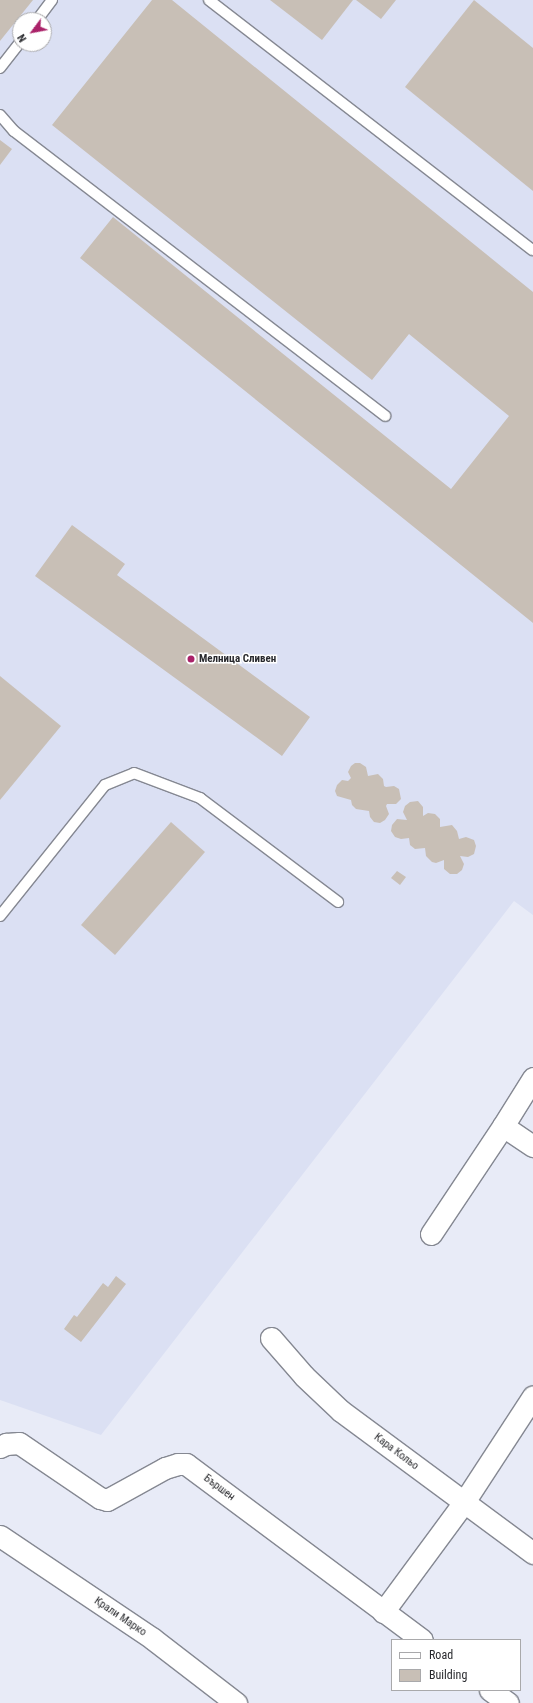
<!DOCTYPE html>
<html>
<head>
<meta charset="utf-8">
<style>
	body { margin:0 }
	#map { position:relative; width:533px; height:1703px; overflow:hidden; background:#e8ebf7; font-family:"Roboto Condensed",sans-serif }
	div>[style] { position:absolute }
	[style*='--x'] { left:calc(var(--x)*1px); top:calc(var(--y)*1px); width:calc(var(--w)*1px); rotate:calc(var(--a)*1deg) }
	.built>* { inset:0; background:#dbe0f3 }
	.building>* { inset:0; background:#c8bfb6 }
	.roads { filter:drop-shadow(1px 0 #858892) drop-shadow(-1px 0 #858892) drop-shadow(0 1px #858892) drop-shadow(0 -1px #858892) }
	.lane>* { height:10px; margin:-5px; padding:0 5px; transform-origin:5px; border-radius:5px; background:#fff }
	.street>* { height:21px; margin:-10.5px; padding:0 10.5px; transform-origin:10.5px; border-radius:10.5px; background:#fff }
	.dots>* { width:11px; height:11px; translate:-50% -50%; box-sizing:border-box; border:2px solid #fff; border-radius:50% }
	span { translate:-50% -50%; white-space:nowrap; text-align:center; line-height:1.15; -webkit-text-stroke:3px #fff; paint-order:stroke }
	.poi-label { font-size:11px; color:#28292d; font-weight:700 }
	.left { translate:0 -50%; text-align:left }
	.street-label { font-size:11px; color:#28292d }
	.legend { position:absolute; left:391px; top:1639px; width:130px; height:52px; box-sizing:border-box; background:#fff; border:1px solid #a9a9ab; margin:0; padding:5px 7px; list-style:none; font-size:12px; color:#28292d }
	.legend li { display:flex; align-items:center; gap:8px; height:20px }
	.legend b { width:20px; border:1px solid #a9a9ab }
	.north { position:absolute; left:12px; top:12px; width:40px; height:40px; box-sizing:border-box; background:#fff; border:1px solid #a9a9ab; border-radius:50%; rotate:238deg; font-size:11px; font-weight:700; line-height:16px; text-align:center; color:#28292d }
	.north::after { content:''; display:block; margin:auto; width:14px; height:18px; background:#aa2269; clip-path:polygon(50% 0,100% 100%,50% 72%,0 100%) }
</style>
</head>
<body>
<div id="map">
	<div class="built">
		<i style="clip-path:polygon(evenodd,0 0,533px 0,533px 915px,514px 901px,101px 1435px,0 1400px,0 0,20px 20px,44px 20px,44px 44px,20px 44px,20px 20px)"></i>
	</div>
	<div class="building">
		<i style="clip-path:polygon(0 0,33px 0,0 41px)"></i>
		<i style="clip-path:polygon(152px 0,172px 0,533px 292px,533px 623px,80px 258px,113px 217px,451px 489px,509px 416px,409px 334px,372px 380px,52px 125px)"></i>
		<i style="clip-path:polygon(270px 0,353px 0,322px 40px)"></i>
		<i style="clip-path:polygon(356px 0,396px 0,381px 19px)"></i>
		<i style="clip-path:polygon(474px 0,533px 48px,533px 191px,405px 87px)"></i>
		<i style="clip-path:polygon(0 140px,12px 149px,0 165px)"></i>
		<i style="clip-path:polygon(72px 525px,125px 564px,117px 575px,310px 717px,282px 756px,35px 576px)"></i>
		<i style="clip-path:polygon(0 676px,61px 726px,0 800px)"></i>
		<i style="clip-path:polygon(355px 763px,360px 763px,366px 767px,368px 776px,378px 774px,383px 779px,384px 786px,386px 787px,394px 786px,399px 789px,401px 799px,396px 804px,387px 804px,386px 806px,389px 814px,385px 820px,380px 823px,374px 822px,370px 817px,369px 811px,356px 809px,352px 805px,351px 800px,337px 796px,335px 791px,337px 785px,342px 780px,348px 781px,351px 778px,348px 772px,351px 766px)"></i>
		<i style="clip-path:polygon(418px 801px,423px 807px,423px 816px,428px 813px,435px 814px,440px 819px,440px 827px,452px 825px,457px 831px,459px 839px,466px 837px,474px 840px,476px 846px,474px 854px,468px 857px,460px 856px,464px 864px,462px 870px,457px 874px,450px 874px,444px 869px,444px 860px,436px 863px,432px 862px,426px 856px,425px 848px,415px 849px,410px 845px,409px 838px,401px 839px,395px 837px,391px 831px,392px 825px,397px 819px,407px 820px,403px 812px,405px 806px,410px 802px)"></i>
		<i style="clip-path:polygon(171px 822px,205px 852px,115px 955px,81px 925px)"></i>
		<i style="clip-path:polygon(397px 871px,406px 877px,400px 885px,391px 878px)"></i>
		<i style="clip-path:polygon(116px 1276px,126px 1284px,81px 1342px,64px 1329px,74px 1315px,77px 1317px,103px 1283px,108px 1287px)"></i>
	</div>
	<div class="roads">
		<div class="lane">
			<i style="--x:209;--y:0;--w:409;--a:37.7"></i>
			<i style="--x:37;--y:20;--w:25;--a:-53"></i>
			<i style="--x:0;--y:68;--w:33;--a:-52"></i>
			<i style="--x:0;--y:115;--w:21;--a:49"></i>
			<i style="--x:14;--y:131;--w:468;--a:37.5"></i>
			<i style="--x:0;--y:916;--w:168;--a:-51.3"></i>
			<i style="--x:105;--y:785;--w:31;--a:-22"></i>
			<i style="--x:134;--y:773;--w:71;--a:20.7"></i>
			<i style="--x:200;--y:798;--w:173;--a:37"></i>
		</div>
		<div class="street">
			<i style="--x:533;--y:1078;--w:57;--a:122"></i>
			<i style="--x:503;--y:1126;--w:36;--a:34"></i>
			<i style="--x:431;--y:1234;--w:130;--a:-56.3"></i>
			<i style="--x:271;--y:1338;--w:50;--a:49"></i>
			<i style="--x:304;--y:1376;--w:51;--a:43.4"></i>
			<i style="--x:341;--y:1411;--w:239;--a:36.5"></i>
			<i style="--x:0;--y:1447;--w:7;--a:-27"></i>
			<i style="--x:6;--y:1444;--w:13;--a:-4"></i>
			<i style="--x:19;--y:1443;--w:98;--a:34.2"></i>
			<i style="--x:100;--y:1498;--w:7;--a:16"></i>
			<i style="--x:107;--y:1500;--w:66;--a:-28.9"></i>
			<i style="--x:165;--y:1468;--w:14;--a:-17"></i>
			<i style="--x:178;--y:1464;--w:8;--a:0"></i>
			<i style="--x:186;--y:1464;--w:294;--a:36.7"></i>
			<i style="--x:0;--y:1536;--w:184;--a:33.9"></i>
			<i style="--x:153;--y:1639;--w:105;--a:37.6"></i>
			<i style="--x:383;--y:1612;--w:137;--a:-53.6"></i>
			<i style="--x:464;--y:1502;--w:126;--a:-56.9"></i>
			<i style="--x:490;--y:1690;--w:22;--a:36"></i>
		</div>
	</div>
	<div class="dots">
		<i style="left:191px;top:659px;background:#aa2269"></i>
	</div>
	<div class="poi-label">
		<span class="left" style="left:199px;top:659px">Мелница Сливен</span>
	</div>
	<div class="street-label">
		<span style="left:396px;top:1452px;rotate:37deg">Кара Кольо</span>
		<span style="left:219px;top:1488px;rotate:37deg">Бършен</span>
		<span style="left:120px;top:1617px;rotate:34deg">Крали Марко</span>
	</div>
	<ul class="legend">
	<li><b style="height:5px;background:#fff"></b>Road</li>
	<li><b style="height:11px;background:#c8bfb6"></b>Building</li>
	</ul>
	<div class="north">N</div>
</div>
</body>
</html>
